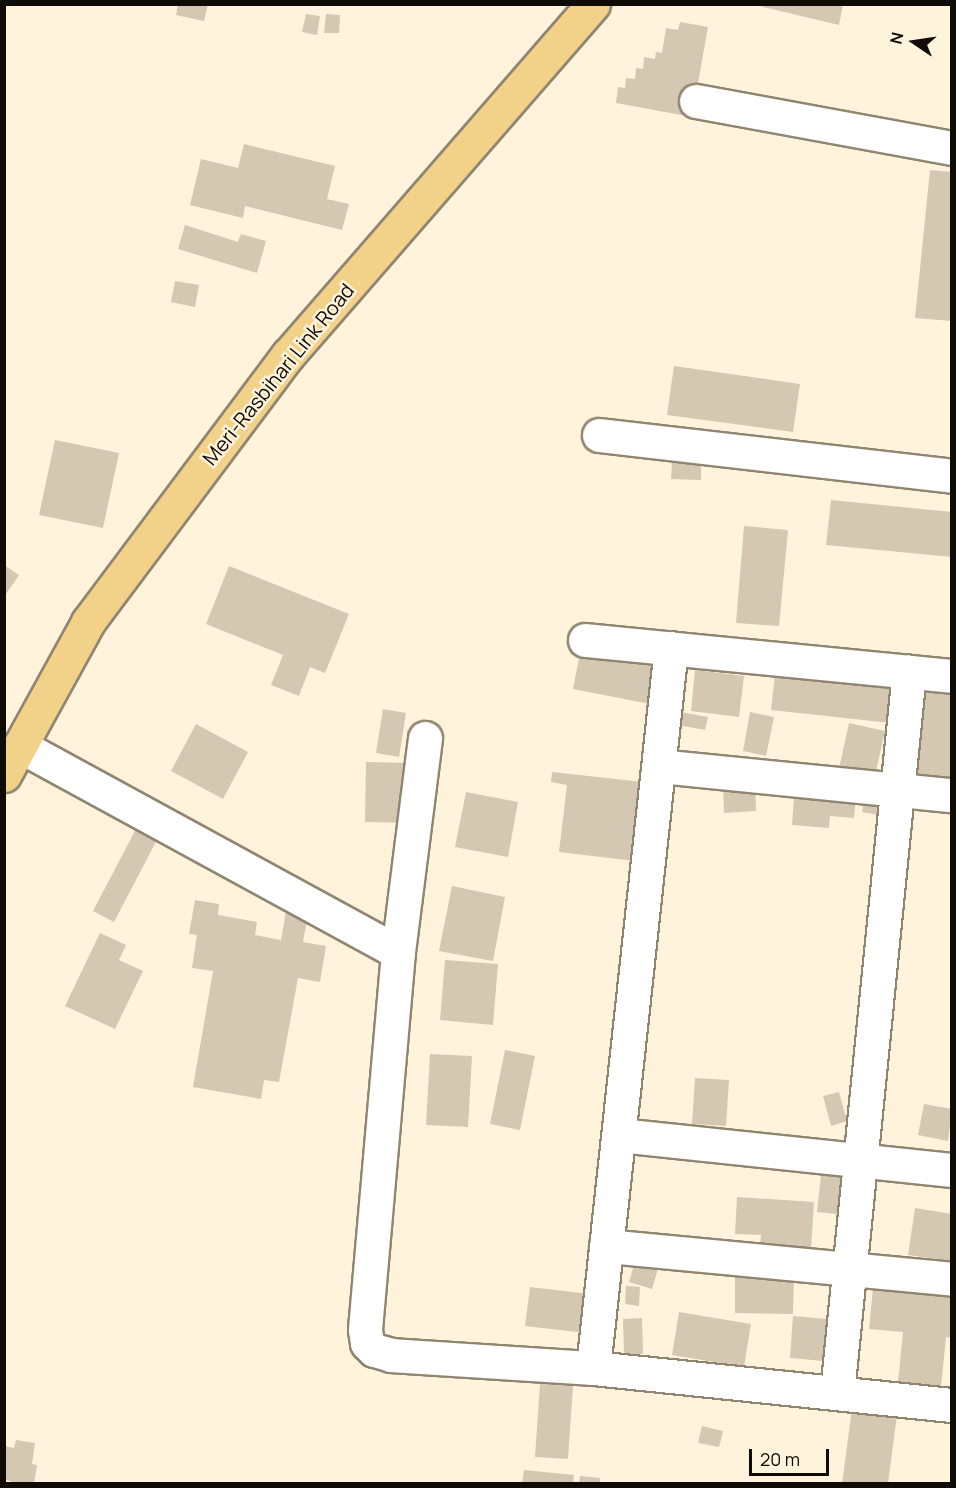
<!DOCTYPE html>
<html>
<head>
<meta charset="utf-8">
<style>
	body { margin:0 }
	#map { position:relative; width:956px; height:1488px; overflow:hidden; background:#fff3dc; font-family:Manrope,sans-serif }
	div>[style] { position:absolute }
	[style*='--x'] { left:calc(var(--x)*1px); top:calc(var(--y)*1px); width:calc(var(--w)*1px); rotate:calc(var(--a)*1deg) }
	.building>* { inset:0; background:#d4c8b2 }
	.roads { filter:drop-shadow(2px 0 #908571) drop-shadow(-2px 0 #908571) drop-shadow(0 2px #908571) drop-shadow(0 -2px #908571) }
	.minor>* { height:33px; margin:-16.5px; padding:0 16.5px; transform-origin:16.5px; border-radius:16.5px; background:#fff }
	.major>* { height:33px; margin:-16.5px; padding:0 16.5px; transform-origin:16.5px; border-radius:16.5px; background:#f2d188 }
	span { translate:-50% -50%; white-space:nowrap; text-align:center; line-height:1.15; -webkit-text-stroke:5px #fff3dc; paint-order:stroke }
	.street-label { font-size:20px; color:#0f0b05 }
	.frame { position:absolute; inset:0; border:6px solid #0f0b05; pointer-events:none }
	.north { position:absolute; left:884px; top:12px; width:60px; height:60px; -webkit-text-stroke:4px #fff3dc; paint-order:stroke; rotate:283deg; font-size:16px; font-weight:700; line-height:24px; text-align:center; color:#0f0b05 }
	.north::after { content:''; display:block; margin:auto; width:21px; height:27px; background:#0f0b05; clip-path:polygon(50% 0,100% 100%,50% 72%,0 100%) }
	.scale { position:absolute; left:749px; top:1449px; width:80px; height:27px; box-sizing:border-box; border:3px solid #0f0b05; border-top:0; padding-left:8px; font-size:18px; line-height:21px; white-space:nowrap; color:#0f0b05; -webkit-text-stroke:4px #fff3dc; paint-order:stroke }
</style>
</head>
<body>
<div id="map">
	<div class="building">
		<i style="clip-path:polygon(178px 4px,208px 4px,204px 21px,176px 15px)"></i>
		<i style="clip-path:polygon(751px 4px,843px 4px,839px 25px)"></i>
		<i style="clip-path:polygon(306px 14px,320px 16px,317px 35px,302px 32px)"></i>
		<i style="clip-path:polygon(326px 14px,340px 15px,339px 33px,324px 33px)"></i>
		<i style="clip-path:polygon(680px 22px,708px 27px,692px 117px,616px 103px,618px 87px,625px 88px,626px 78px,635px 79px,636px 68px,643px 69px,644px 57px,655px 59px,656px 52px,662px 53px,666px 28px,678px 30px)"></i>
		<i style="clip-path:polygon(244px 144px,335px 166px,327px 199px,349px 204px,342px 230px,245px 206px,243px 218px,190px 205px,201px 159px,238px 168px)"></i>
		<i style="clip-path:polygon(930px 170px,952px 172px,952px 321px,915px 318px)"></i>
		<i style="clip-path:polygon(185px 225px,238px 242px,241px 234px,266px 241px,257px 273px,178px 249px)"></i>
		<i style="clip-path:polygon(175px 281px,199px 285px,195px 307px,171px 302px)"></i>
		<i style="clip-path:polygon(674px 366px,800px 384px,793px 432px,667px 415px)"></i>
		<i style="clip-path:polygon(55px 440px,119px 453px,103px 528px,39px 515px)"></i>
		<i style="clip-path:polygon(672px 462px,701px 462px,701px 480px,671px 479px)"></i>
		<i style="clip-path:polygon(831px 500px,952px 512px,952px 557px,826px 545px)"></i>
		<i style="clip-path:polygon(744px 526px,788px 530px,779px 626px,736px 623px)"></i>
		<i style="clip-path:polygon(4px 565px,19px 575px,4px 597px)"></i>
		<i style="clip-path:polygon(229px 566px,349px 614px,325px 673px,310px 667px,299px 696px,271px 685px,283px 655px,206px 624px)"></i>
		<i style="clip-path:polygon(581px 648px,658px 663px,650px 704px,573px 689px)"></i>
		<i style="clip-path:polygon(776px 666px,905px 681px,900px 724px,771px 710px)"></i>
		<i style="clip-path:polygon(695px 670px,744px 676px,739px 717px,691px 711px)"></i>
		<i style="clip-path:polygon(923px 688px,952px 690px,952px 792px,913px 789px)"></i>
		<i style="clip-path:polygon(383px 709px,406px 713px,399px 757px,376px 753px)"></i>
		<i style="clip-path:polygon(680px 712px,708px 717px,705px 730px,677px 725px)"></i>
		<i style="clip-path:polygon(750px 712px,774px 717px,766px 756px,743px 751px)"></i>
		<i style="clip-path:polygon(849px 723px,885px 731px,874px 780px,838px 773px)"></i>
		<i style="clip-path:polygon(196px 724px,248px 752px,223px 799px,171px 771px)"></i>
		<i style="clip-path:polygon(366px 762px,412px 763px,411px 823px,365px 822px)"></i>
		<i style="clip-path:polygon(552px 772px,652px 783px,643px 862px,559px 852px,567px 785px,551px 782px)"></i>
		<i style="clip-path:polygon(755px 781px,756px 811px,724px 813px,723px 782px)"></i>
		<i style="clip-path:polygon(795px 784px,857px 789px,854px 818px,830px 816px,829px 828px,792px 825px)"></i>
		<i style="clip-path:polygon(466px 792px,518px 802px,508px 857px,455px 847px)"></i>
		<i style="clip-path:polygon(865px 795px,887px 799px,884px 816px,862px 812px)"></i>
		<i style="clip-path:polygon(137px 827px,158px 838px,114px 922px,93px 911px)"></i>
		<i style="clip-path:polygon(452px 886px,505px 897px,493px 961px,439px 951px)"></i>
		<i style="clip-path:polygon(195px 900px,219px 904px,218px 915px,257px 922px,255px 935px,281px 940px,286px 911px,308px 915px,303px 942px,326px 946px,320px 982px,298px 978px,279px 1082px,264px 1080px,261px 1099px,193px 1087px,213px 971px,192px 968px,197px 935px,189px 934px)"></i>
		<i style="clip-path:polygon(100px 933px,126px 945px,119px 960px,143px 971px,115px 1029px,65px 1006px)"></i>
		<i style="clip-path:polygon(445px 960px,498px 964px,493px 1025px,440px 1020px)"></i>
		<i style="clip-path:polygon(505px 1050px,535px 1056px,520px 1130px,490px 1124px)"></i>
		<i style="clip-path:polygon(430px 1054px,472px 1056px,468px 1127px,426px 1125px)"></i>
		<i style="clip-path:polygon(695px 1078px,729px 1080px,726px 1126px,692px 1124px)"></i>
		<i style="clip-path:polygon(839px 1092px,847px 1121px,831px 1126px,823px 1096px)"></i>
		<i style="clip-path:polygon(924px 1104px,952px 1109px,948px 1141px,918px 1135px)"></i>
		<i style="clip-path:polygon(822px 1166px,842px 1168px,837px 1214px,817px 1212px)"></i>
		<i style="clip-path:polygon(737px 1197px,814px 1202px,811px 1250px,760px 1247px,761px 1235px,735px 1234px)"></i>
		<i style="clip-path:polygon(915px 1208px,952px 1214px,952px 1261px,908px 1255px)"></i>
		<i style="clip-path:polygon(637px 1255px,660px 1262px,652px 1289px,629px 1282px)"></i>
		<i style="clip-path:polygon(735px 1275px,794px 1275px,793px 1314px,735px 1313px)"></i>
		<i style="clip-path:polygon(874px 1278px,952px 1285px,952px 1338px,946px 1337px,941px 1386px,898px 1382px,903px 1332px,869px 1329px)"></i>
		<i style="clip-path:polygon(626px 1286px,640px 1287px,639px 1306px,625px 1304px)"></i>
		<i style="clip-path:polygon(530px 1287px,590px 1294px,586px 1333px,525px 1326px)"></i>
		<i style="clip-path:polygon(679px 1312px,751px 1324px,744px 1367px,672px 1355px)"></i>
		<i style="clip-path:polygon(793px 1316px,827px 1319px,823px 1361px,790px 1358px)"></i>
		<i style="clip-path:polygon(642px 1318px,643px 1354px,624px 1355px,623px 1319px)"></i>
		<i style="clip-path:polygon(540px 1384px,573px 1386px,568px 1459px,535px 1457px)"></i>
		<i style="clip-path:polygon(853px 1401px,898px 1407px,888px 1484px,842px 1484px)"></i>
		<i style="clip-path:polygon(702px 1426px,723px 1431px,719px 1447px,698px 1443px)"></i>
		<i style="clip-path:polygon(16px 1440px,35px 1443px,32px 1464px,37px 1465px,34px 1484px,10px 1484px,11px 1481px,4px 1480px,4px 1446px,14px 1448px)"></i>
		<i style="clip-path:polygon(524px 1470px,574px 1475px,573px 1484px,522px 1484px)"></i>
		<i style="clip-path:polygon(580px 1476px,600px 1478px,600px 1484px,579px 1484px)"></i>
	</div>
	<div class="roads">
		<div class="minor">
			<i style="--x:696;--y:101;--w:260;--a:10.4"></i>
			<i style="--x:599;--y:435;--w:355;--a:6.6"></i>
			<i style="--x:585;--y:640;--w:369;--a:5.6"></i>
			<i style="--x:425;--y:738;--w:216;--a:97.2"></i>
			<i style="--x:398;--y:952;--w:379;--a:95"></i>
			<i style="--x:365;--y:1330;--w:13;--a:81"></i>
			<i style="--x:367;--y:1343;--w:10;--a:45"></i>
			<i style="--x:374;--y:1350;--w:18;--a:16"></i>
			<i style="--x:391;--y:1355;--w:202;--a:3.7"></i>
			<i style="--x:593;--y:1368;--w:361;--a:5.9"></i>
			<i style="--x:20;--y:746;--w:430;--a:28.6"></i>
			<i style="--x:659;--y:766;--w:294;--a:5.7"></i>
			<i style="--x:619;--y:1135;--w:335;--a:6"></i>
			<i style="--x:606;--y:1246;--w:348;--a:5.4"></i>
			<i style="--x:593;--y:1368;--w:724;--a:-83.82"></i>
			<i style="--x:837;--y:1393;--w:725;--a:-84.3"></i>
		</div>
		<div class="major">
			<i style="--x:4;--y:775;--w:175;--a:-61.2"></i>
			<i style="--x:88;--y:622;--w:334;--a:-53.2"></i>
			<i style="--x:288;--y:355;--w:465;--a:-49"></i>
		</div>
	</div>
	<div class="street-label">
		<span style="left:278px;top:374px;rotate:-51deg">Meri-Rasbihari Link Road</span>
	</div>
	<div class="frame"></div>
	<div class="north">N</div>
	<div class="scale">20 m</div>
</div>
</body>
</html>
